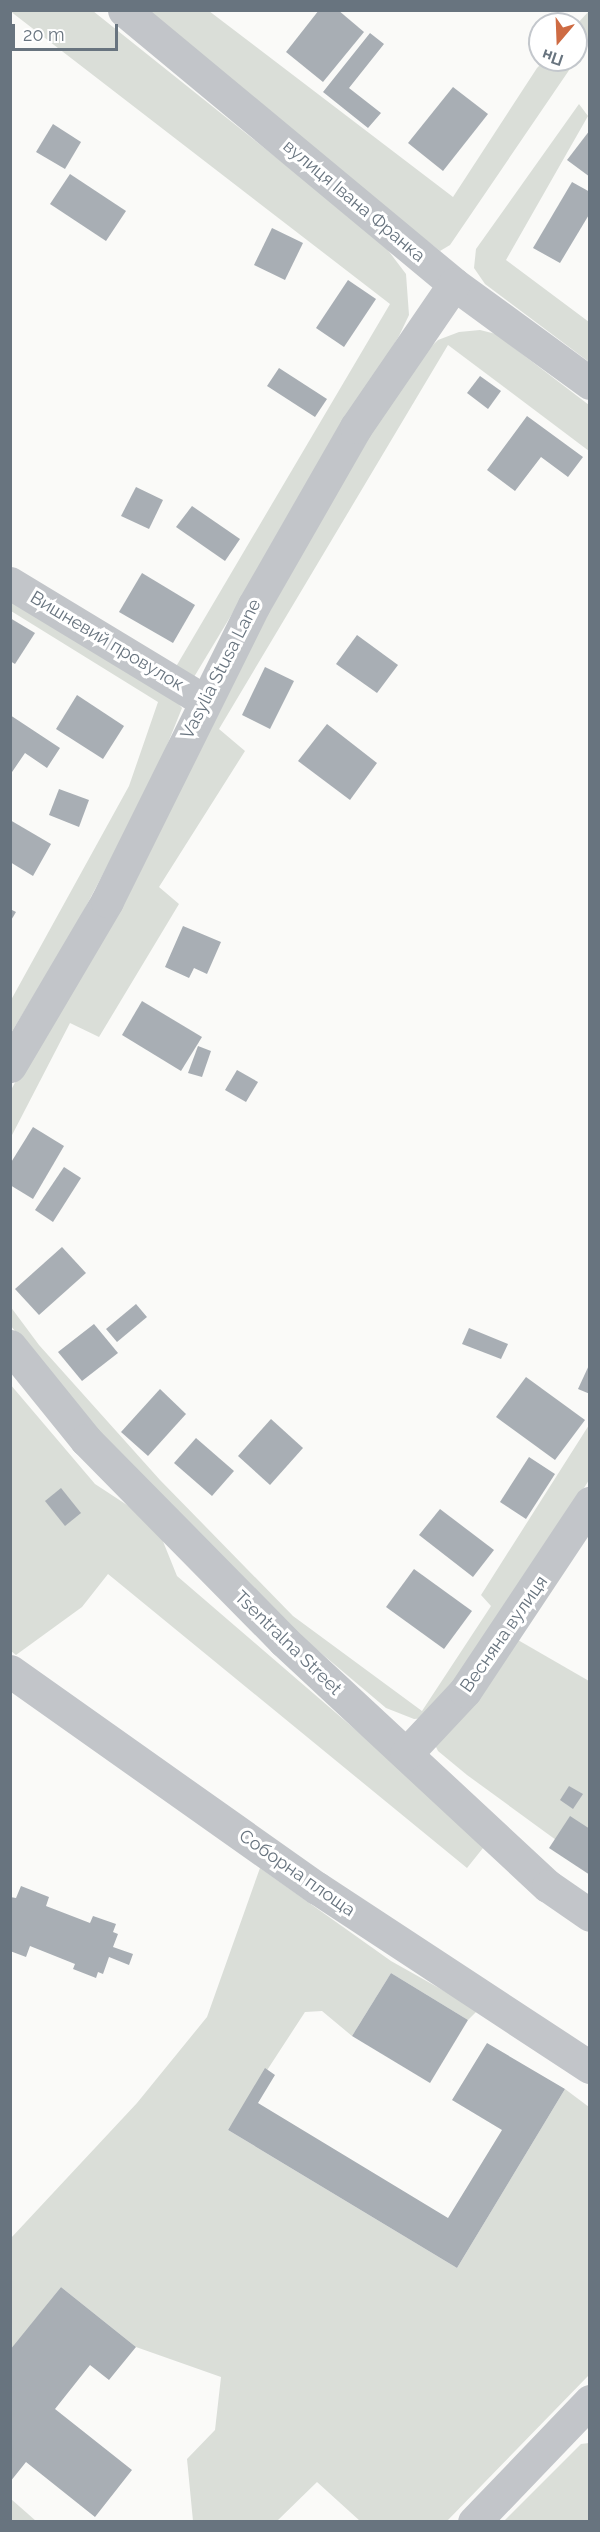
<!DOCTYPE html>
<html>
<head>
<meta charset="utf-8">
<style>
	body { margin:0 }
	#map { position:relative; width:600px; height:2532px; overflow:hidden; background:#fafaf8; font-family:Raleway,sans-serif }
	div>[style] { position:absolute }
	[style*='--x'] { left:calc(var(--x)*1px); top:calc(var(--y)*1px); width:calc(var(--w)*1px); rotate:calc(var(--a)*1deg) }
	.green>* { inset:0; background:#daded8 }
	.building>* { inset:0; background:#a8aeb4 }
	.minor>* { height:33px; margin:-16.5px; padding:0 16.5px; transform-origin:16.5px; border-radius:16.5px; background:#c2c5c9 }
	.tertiary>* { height:33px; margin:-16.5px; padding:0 16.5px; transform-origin:16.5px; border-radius:16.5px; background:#c2c5c9 }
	span { translate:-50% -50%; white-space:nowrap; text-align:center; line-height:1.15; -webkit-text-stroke:6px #fff; paint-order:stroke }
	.street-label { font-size:18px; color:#68747f }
	.frame { position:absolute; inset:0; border:12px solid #68747f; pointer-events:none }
	.north { position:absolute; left:528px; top:12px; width:60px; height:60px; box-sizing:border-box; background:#fff; border:2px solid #c3c7cc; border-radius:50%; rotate:199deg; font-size:16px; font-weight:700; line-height:24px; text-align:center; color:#68747f }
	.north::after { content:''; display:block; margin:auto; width:21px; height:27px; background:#ce6b43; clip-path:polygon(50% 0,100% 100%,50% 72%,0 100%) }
	.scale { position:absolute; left:12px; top:24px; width:106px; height:27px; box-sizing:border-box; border:3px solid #68747f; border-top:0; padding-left:8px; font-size:18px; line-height:21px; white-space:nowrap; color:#68747f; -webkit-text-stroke:4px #fff; paint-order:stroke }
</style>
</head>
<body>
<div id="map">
	<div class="green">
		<i style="clip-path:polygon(10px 11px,93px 11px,317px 190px,387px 249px,406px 274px,409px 315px,399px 336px,191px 682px,174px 670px,390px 304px)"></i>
		<i style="clip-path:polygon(134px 11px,209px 11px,453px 197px,537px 68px,545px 60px,576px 60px,450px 245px,440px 251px)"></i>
		<i style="clip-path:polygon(589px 11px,589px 40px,576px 60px,576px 25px)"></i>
		<i style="clip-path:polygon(579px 104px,588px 116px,506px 260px,589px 322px,589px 362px,485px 284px,474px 268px,476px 249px)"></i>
		<i style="clip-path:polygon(480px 330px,496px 334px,589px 405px,589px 451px,448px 345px,219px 729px,245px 751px,159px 887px,179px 904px,99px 1037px,70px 1023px,11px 1137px,11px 1090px,379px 409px,414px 363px,438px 340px,459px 332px)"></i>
		<i style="clip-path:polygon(11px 600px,166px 689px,182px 708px,156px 773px,72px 933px,11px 1033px,11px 1000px,129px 786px,158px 702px,11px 611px)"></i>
		<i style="clip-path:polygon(10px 1306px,39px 1345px,160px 1480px,293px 1616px,422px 1711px,491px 1606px,481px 1595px,589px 1425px,589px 1480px,465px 1680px,427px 1718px,414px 1719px,386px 1708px,257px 1599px,104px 1444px,11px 1326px)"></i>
		<i style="clip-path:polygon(10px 1384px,95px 1484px,156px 1524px,177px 1576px,487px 1843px,467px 1868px,108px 1574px,82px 1607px,16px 1655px,11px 1651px)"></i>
		<i style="clip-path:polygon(511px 1636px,589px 1681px,589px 1864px,467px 1775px,438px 1751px,432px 1739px)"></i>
		<i style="clip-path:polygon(260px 1868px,391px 1961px,478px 2010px,468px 2020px,391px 1973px,352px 2036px,322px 2011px,305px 2012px,228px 2130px,457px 2268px,565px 2089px,589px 2107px,589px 2375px,447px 2521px,360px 2521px,317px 2482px,277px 2521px,193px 2521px,187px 2459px,215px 2430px,221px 2377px,136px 2347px,61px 2287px,11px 2350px,11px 2238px,137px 2103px,207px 2017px)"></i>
		<i style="clip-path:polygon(589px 2443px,589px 2521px,504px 2521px,581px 2444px)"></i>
		<i style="clip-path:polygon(11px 2499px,36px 2521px,11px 2521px)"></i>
	</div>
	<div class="building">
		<i style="clip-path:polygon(319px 10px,338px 10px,364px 32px,323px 82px,286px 52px)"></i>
		<i style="clip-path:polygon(370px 33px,384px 44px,349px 88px,381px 113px,368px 128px,323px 92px)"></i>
		<i style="clip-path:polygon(453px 87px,488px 114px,443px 171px,408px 143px)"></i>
		<i style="clip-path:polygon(53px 124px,81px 142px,65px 169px,36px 152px)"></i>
		<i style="clip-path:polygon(590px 130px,590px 177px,567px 160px)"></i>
		<i style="clip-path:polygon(70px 174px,126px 211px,106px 241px,50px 204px)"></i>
		<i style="clip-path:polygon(572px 182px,590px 192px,590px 213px,560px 263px,533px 248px)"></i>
		<i style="clip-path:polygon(272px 228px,303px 243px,285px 280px,254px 265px)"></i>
		<i style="clip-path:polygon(348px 280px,376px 299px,344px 347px,316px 328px)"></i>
		<i style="clip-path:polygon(279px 368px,327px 399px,315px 417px,267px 386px)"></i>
		<i style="clip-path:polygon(480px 376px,501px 391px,488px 409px,467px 393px)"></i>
		<i style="clip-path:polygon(527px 416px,583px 457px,568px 477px,541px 457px,515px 491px,487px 470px)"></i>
		<i style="clip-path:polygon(136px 487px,163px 500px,149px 529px,121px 516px)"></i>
		<i style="clip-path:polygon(192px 506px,240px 539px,225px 561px,176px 527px)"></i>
		<i style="clip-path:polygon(142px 573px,195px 605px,173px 643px,119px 612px)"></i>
		<i style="clip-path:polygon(10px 618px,35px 633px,15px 664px,10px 661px)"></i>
		<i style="clip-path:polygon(357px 635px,398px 665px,377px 693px,336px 664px)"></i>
		<i style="clip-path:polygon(265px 667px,294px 681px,270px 729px,242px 715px)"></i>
		<i style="clip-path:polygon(77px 695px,124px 726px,103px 759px,56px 729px)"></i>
		<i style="clip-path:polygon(10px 715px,60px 748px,47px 768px,25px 753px,10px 775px)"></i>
		<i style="clip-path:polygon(327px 724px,377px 763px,350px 800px,298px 761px)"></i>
		<i style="clip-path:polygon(59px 789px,89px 800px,79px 827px,49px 815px)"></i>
		<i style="clip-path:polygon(10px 820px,51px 844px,33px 876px,10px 862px)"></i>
		<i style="clip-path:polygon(10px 909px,16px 912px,10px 922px)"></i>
		<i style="clip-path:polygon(183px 926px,221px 942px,207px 974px,194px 968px,189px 978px,165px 967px)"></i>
		<i style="clip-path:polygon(142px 1001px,202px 1037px,181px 1071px,122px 1035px)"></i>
		<i style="clip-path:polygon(198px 1046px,211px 1051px,202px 1077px,188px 1073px)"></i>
		<i style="clip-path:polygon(237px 1070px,258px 1082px,246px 1102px,225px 1090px)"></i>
		<i style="clip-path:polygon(33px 1127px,64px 1146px,33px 1199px,10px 1185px,10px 1164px)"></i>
		<i style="clip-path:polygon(64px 1167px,81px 1178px,53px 1222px,35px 1210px)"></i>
		<i style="clip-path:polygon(62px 1247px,86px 1273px,39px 1315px,15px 1289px)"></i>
		<i style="clip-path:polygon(136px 1304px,147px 1317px,117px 1342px,106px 1329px)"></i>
		<i style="clip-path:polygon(94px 1324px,118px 1353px,82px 1381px,58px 1352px)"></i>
		<i style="clip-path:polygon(469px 1328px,508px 1344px,501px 1359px,462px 1344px)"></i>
		<i style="clip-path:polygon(590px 1363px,590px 1394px,578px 1389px)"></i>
		<i style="clip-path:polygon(526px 1377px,585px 1420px,555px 1460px,496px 1417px)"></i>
		<i style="clip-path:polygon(160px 1389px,186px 1414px,148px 1456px,121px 1432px)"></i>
		<i style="clip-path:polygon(271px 1419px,303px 1448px,270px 1485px,238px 1456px)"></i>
		<i style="clip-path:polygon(196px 1438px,234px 1471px,212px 1496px,174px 1463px)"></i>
		<i style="clip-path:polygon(529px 1457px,555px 1474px,526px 1519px,500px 1502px)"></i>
		<i style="clip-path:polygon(61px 1488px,81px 1513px,65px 1526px,45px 1501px)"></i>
		<i style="clip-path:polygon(440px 1509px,494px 1550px,473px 1577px,419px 1535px)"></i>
		<i style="clip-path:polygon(414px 1569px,472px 1611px,444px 1649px,386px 1607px)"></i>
		<i style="clip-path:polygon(569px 1786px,583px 1794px,573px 1809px,560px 1800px)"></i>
		<i style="clip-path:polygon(570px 1816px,590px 1829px,590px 1875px,549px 1848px)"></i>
		<i style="clip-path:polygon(21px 1886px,49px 1897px,46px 1906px,90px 1923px,93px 1916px,116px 1924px,113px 1932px,118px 1934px,113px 1947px,133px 1954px,129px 1965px,109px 1957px,103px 1974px,98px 1972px,96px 1978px,73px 1969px,75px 1964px,30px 1946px,26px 1957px,10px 1951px,10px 1897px,16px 1898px)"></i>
		<i style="clip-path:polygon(391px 1973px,468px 2020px,430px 2083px,352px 2036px)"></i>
		<i style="clip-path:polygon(487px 2043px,565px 2089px,457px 2268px,228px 2130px,265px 2068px,275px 2075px,258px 2103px,448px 2218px,502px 2130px,452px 2100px)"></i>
		<i style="clip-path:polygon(61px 2287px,136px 2347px,109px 2380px,90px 2365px,55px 2409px,132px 2470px,95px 2517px,26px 2462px,10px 2482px,10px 2350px)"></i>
	</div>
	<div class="minor">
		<i style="--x:124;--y:10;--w:429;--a:39.7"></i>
		<i style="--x:454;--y:284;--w:168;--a:36.1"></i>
		<i style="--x:10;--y:583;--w:226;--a:31.2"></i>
		<i style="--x:10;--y:1066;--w:191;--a:-59.5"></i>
		<i style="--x:107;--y:901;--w:330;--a:-63.6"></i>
		<i style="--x:254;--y:605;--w:205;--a:-60.2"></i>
		<i style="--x:356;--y:427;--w:173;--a:-55.6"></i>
		<i style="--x:10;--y:1346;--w:121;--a:51"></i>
		<i style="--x:86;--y:1440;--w:282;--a:45.4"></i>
		<i style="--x:284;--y:1641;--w:360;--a:42.9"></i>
		<i style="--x:548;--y:1886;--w:51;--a:34.6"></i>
		<i style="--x:10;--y:1671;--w:376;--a:35.3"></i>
		<i style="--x:317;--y:1888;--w:326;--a:33.3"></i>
		<i style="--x:406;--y:1754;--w:86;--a:-46.9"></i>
		<i style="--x:465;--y:1691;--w:226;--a:-56.4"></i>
	</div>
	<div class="tertiary">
		<i style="--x:474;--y:2522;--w:168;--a:-46.2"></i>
	</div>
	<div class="street-label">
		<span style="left:354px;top:201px;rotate:40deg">вулиця Івана Франка</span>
		<span style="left:107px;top:641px;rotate:31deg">Вишневий провулок</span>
		<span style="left:221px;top:669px;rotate:-63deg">Vasylia Stusa Lane</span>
		<span style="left:504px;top:1634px;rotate:-55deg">Весняна вулиця</span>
		<span style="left:288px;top:1643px;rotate:44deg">Tsentralna Street</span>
		<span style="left:297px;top:1873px;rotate:35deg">Соборна площа</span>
	</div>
	<div class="frame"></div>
	<div class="north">Пн</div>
	<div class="scale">20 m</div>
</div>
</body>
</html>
